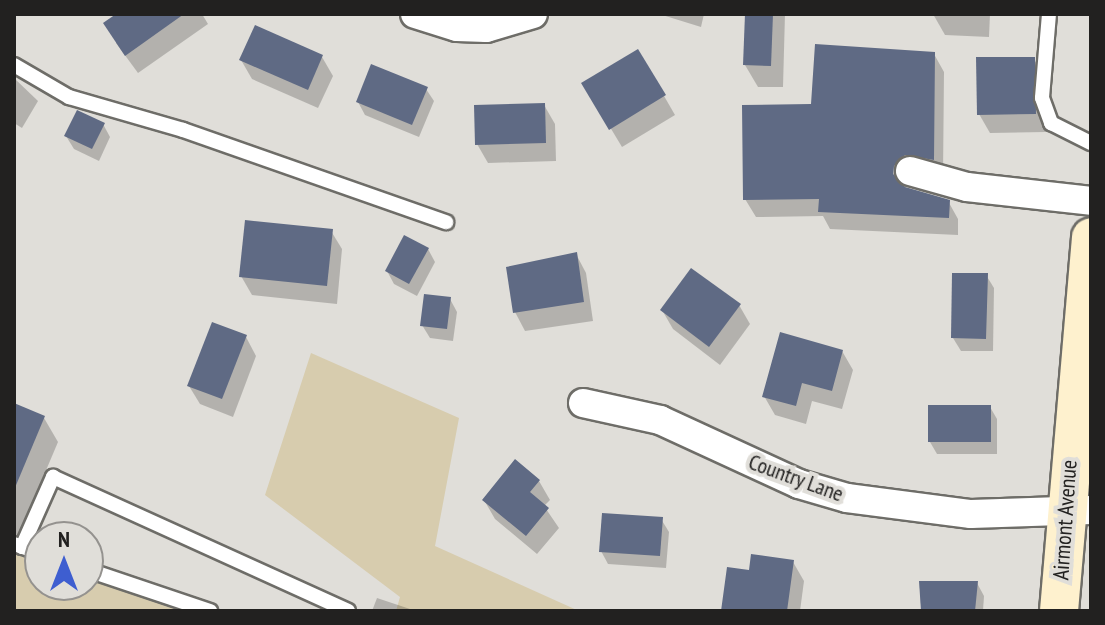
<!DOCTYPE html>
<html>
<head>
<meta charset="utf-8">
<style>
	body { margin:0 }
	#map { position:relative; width:1105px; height:625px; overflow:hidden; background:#e0ded9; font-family:"PT Sans Narrow",sans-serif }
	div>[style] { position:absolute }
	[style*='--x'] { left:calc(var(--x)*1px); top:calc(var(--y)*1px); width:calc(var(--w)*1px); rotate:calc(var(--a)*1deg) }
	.green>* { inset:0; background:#d7ccae }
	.shadow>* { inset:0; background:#0003 }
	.building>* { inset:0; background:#5f6a84 }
	.roads { filter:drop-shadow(2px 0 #6e6d68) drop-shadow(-2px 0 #6e6d68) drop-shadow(0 2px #6e6d68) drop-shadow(0 -2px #6e6d68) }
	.lane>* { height:14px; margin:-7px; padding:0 7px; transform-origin:7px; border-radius:7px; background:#fff }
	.street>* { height:28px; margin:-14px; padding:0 14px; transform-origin:14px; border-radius:14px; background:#fff }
	.secondary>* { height:38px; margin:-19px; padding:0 19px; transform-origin:19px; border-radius:19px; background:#fef1ce }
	span { translate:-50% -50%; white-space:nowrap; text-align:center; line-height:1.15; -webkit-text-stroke:8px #e0ded9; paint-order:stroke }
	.street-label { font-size:22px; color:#222120 }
	.frame { position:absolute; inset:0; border:16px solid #222120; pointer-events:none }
	.north { position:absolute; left:24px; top:521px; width:80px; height:80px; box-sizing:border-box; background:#e0ded9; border:2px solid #94928f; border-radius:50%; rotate:0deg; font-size:22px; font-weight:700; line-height:32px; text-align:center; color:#222120 }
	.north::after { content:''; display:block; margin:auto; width:28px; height:36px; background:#3e5ed0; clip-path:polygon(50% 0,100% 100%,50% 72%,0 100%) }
</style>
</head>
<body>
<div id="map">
	<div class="green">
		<i style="clip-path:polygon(311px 353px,459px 418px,435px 546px,579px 611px,396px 611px,400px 597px,265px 495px)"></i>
		<i style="clip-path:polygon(14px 546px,40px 556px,40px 585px,88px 585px,88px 574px,188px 611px,14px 611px)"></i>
	</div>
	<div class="shadow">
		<i style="clip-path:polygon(119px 14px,202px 14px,208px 24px,138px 73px,116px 43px)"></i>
		<i style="clip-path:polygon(659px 14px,704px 14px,701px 27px)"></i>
		<i style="clip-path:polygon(747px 14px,785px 14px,783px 87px,758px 87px,745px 65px)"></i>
		<i style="clip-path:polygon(933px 14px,990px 14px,989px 37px,945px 35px)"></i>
		<i style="clip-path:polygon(638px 51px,675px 115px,622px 147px,584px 84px)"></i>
		<i style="clip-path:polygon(934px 54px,944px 72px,943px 177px,915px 172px,903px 189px,948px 201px,958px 219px,958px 235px,830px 229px,823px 216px,756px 217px,745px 199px,813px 106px)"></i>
		<i style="clip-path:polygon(322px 57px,333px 76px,318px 108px,252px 79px,241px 60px)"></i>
		<i style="clip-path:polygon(1034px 59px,1045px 78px,1046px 132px,990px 133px,979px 114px)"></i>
		<i style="clip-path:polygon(14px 78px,38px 101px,22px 128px,14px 123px)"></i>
		<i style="clip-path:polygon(426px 89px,434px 101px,419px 137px,365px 115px,358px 102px)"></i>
		<i style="clip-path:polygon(544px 105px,555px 124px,556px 161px,488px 163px,477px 144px)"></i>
		<i style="clip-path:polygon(103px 124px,110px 137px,99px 161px,74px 149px,66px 136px)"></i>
		<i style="clip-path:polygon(331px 231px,342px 249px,337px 304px,252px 295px,241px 276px)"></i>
		<i style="clip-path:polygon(428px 249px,435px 262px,417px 296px,394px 284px,387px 271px)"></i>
		<i style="clip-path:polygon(576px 254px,586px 273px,593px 321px,525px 331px,515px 312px)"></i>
		<i style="clip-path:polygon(986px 275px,994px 288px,993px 351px,961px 351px,953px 338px)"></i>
		<i style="clip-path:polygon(450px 299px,457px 312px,453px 341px,430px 338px,422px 325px)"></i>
		<i style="clip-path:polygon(739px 305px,750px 324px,720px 365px,673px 329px,662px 310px)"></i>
		<i style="clip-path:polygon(246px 337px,256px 356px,233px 417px,200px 404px,189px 386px)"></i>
		<i style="clip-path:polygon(842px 351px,853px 370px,842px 409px,812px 401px,806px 424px,775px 415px,764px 396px)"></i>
		<i style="clip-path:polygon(14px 405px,44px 418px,58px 442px,14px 546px)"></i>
		<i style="clip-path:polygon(990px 407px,997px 419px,997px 454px,937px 454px,930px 442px)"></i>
		<i style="clip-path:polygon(539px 481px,550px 500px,544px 506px,559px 528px,537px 554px,495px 519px,484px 500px)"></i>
		<i style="clip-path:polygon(661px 519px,669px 532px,666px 568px,608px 564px,601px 551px)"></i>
		<i style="clip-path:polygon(793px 562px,804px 581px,800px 611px,724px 611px,750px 572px)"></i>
		<i style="clip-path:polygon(977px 583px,984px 596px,983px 611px,923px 611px)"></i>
		<i style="clip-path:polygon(377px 598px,410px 609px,412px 611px,372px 611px)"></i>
	</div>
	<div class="building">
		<i style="clip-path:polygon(116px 14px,184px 14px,125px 56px,103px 23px)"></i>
		<i style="clip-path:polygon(745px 14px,773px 14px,771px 66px,743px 65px)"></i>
		<i style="clip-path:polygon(255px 25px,323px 55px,308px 90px,239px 60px)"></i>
		<i style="clip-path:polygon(815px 44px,935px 52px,934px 160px,905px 155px,894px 166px,893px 174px,905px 187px,950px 200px,949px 218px,818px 212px,819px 199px,743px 200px,742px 105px,811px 104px)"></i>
		<i style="clip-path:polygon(638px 49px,666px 95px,609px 130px,581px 83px)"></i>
		<i style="clip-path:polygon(976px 57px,1035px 57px,1036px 114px,977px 115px)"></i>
		<i style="clip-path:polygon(371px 64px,428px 87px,412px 125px,356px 102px)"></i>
		<i style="clip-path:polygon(545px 103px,546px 143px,475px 145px,474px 105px)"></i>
		<i style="clip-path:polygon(77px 110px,105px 123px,92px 149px,64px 136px)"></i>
		<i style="clip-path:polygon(245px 220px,333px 229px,327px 286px,239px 277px)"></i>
		<i style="clip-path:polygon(404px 235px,429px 248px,409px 284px,385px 271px)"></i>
		<i style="clip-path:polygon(577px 252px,584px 302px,513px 313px,506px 267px)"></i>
		<i style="clip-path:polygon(691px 268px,741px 304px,709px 347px,660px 310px)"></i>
		<i style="clip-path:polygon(952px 273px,988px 273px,986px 339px,951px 338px)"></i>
		<i style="clip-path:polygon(424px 294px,451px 297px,447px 329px,420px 326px)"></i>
		<i style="clip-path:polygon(212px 322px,247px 335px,222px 399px,187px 386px)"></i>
		<i style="clip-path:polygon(780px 332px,843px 350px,832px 391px,802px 383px,796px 406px,762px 397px)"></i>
		<i style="clip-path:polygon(14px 403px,45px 416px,14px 490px)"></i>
		<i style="clip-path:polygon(928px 405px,991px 405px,991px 442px,928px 442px)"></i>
		<i style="clip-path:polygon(515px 459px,540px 480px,530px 492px,549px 508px,526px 536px,482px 500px)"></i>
		<i style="clip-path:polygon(602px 513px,663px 517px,660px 556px,599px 552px)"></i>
		<i style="clip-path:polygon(751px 554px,794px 560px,787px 611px,721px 611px,727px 567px,749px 570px)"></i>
		<i style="clip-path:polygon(919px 581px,978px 581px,975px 611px,921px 611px)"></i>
	</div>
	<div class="roads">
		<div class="lane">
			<i style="--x:1049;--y:14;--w:84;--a:94.8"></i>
			<i style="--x:1042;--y:98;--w:27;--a:70"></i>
			<i style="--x:1051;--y:123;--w:45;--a:26.6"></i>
			<i style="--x:14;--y:65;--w:64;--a:30.2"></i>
			<i style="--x:69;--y:97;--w:119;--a:16.1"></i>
			<i style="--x:183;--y:130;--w:279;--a:19.3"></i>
			<i style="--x:14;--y:544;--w:28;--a:19"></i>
			<i style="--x:22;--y:547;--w:77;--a:-66.1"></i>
			<i style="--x:53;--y:477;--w:324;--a:24.4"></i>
			<i style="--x:88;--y:570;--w:129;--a:18.6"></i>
		</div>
		<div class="street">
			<i style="--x:415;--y:14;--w:44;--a:17.2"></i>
			<i style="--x:457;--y:27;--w:29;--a:2"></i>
			<i style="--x:486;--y:28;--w:49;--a:-16.6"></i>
			<i style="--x:910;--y:171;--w:59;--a:15.7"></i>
			<i style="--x:967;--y:187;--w:125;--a:6.4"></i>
			<i style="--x:583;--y:403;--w:79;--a:12.4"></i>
			<i style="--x:660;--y:420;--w:153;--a:24.7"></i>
			<i style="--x:799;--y:484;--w:50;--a:16.3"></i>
			<i style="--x:847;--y:498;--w:125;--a:7.4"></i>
			<i style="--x:971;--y:514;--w:120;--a:-1.9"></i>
		</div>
		<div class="secondary">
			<i style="--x:1059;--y:611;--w:375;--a:-85.1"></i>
		</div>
	</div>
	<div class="street-label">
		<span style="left:796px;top:478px;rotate:20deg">Country Lane</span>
		<span style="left:1065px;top:520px;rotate:-86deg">Airmont Avenue</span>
	</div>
	<div class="frame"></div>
	<div class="north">N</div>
</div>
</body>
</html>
